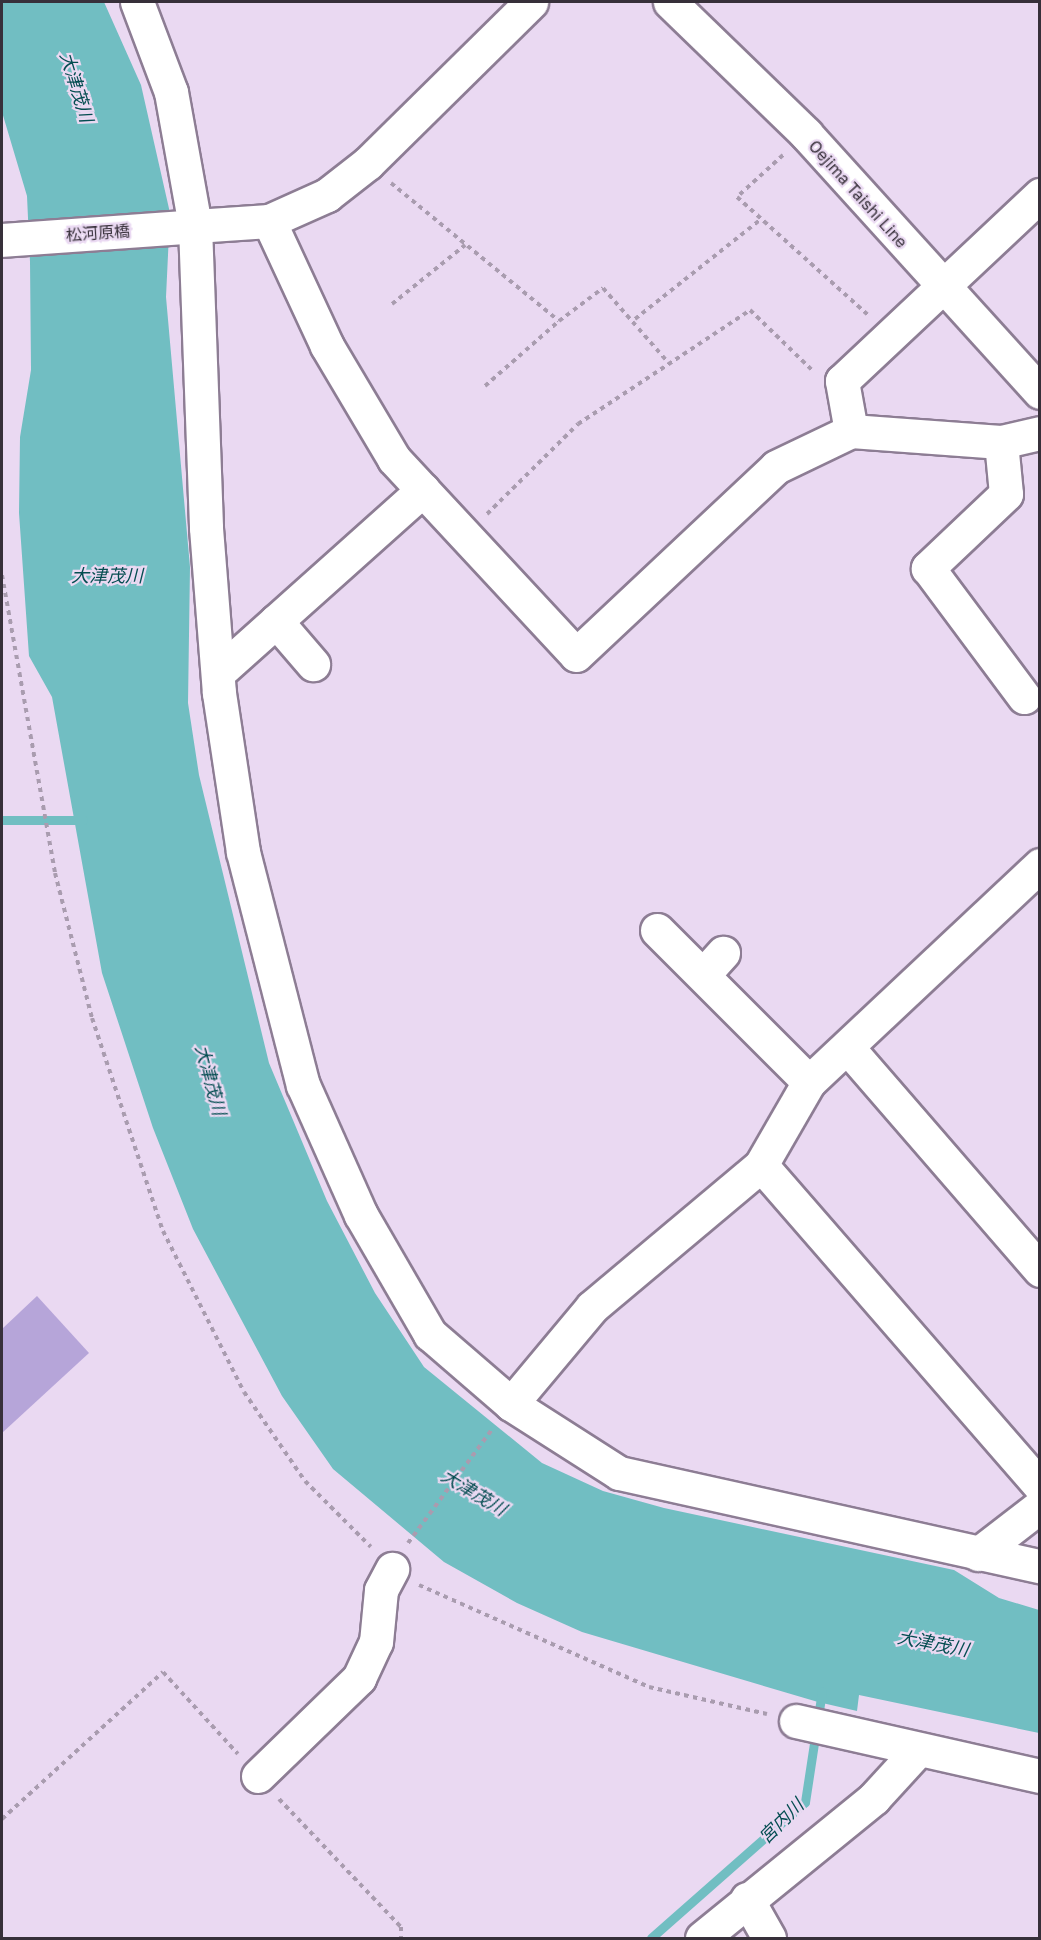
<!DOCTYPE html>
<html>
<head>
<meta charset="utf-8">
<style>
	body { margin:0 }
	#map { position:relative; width:1041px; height:1940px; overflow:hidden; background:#ead9f2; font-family:"Golos Text","Noto Sans JP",sans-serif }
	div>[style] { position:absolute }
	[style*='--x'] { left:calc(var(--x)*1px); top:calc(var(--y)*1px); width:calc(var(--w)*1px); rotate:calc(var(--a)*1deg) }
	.water>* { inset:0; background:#71bec2 }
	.stream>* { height:9px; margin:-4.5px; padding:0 4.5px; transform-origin:4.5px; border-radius:4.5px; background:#71bec2 }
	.building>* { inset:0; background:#b6a5d9 }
	.path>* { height:4px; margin-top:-2px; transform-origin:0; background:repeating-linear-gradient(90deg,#a99caf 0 4.5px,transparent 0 9px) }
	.roads { filter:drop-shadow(2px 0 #8d7d94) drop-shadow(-2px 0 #8d7d94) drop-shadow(0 2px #8d7d94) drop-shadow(0 -2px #8d7d94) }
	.minor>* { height:33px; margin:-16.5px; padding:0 16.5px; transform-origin:16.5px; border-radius:16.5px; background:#fff }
	.tertiary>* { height:33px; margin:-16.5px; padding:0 16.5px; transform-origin:16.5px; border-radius:16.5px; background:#fff }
	.secondary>* { height:33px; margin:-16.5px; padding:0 16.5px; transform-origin:16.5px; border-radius:16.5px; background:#fff }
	span { translate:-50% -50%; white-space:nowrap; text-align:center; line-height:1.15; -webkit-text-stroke:4.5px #ead9f2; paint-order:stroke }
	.street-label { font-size:16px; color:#37303a }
	.water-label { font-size:18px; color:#044d51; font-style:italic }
	.frame { position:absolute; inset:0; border:3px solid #37303a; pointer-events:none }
</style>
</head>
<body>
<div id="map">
	<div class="water">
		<i style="clip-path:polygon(2px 2px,104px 2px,141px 85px,170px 213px,166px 297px,190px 567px,188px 703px,199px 775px,269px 1063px,327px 1201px,375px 1293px,424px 1367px,542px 1463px,603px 1491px,664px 1508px,954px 1570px,999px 1598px,1039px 1610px,1039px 1733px,859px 1695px,857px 1711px,818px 1702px,582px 1632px,517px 1603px,444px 1562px,333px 1469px,282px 1396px,193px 1229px,153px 1128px,102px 973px,52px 697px,29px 656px,19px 513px,20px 437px,31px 370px,30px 262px,27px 196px,2px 112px)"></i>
	</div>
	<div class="stream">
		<i style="--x:2;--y:820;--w:81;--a:0"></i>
		<i style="--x:651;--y:1938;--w:205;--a:-41.4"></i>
		<i style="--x:805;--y:1802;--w:112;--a:-81.3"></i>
	</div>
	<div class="building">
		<i style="clip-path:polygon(37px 1296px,89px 1353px,2px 1433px,2px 1329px)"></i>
	</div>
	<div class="path">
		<i style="--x:783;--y:155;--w:62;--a:137.6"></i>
		<i style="--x:737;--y:197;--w:176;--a:42"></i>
		<i style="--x:391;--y:183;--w:217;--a:39.4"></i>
		<i style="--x:559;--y:321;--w:55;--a:-36.9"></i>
		<i style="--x:603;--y:288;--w:97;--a:48.8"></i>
		<i style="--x:392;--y:304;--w:94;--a:-38.9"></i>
		<i style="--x:635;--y:319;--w:161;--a:-38.4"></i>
		<i style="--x:485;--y:386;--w:98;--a:-41.3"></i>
		<i style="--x:487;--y:514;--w:128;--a:-44.7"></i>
		<i style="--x:578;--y:424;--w:206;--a:-33.5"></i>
		<i style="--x:750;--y:310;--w:89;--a:44.1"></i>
		<i style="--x:2;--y:575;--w:303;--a:79.9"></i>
		<i style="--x:55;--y:873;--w:150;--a:75.7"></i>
		<i style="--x:92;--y:1018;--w:225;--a:71.6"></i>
		<i style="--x:163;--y:1231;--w:180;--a:63.3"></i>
		<i style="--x:244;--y:1392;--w:108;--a:55.6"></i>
		<i style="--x:305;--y:1481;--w:93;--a:45"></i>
		<i style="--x:408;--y:1543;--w:143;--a:-53.5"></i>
		<i style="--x:419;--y:1585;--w:252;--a:23.9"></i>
		<i style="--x:649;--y:1687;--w:121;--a:12.9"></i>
		<i style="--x:279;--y:1799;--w:177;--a:46.4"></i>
		<i style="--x:401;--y:1927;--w:11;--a:90"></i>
		<i style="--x:2;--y:1819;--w:218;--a:-42.4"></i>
		<i style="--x:163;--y:1672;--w:111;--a:47.6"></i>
	</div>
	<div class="roads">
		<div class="minor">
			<i style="--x:137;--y:2;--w:96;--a:69.3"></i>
			<i style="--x:171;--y:92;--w:136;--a:79.8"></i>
			<i style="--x:195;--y:226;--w:302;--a:87.9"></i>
			<i style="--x:206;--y:528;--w:166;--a:85.5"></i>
			<i style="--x:219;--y:693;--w:161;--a:81.4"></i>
			<i style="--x:243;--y:852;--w:241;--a:75.6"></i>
			<i style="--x:303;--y:1085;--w:142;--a:66"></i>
			<i style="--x:361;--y:1215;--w:138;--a:59.9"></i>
			<i style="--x:430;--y:1334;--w:107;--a:40.8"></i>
			<i style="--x:511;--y:1404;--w:128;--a:32.6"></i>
			<i style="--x:619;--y:1473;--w:431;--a:12.5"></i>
			<i style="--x:269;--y:221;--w:138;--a:65.1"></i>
			<i style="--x:327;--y:346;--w:131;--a:59.3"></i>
			<i style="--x:394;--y:459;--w:267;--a:47.1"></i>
			<i style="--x:576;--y:655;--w:274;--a:-43.2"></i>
			<i style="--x:776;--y:467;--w:83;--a:-25.6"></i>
			<i style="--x:851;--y:431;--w:150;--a:4.2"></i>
			<i style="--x:1001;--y:442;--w:40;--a:-13"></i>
			<i style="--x:195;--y:226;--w:74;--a:-3.9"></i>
			<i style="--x:269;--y:221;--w:64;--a:-24.1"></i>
			<i style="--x:327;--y:195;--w:52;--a:-38"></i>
			<i style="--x:368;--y:163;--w:229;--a:-44.6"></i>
			<i style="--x:851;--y:431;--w:51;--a:-100.2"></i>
			<i style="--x:842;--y:381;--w:272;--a:-43.2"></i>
			<i style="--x:1001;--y:442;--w:52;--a:84.5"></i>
			<i style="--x:1006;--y:494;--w:108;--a:136.5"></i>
			<i style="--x:928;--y:568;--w:161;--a:53.3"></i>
			<i style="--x:276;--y:621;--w:57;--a:49.3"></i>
			<i style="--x:218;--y:673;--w:275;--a:-41.8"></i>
			<i style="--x:657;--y:930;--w:215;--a:45"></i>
			<i style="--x:703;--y:975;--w:30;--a:-48"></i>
			<i style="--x:847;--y:1047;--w:295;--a:49.1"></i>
			<i style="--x:761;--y:1165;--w:425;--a:49"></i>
			<i style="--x:511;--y:1404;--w:126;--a:-50.1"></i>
			<i style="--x:592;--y:1307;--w:221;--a:-40"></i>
			<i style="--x:761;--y:1165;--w:96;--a:-60"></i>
			<i style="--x:809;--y:1082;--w:317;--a:-43.2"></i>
			<i style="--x:978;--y:1554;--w:78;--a:-37.7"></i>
			<i style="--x:796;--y:1721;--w:250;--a:12.7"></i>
			<i style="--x:258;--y:1776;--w:141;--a:-44.1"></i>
			<i style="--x:359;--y:1678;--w:40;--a:-65"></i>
			<i style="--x:376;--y:1642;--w:52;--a:-84.5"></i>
			<i style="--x:381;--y:1590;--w:24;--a:-62"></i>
			<i style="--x:702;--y:1938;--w:222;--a:-39.1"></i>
			<i style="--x:874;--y:1798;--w:64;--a:-47.5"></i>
		</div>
		<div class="tertiary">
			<i style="--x:2;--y:240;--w:194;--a:-4.1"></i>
			<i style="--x:747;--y:1899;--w:45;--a:60.6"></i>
		</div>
		<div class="secondary">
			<i style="--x:670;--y:2;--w:190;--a:44.1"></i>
			<i style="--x:806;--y:134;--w:348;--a:47.8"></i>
		</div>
	</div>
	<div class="street-label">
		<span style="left:858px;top:194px;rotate:48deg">Oejima Taishi Line</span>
		<span style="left:98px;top:233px;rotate:-4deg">松河原橋</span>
	</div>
	<div class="water-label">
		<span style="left:77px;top:87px;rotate:73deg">大津茂川</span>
		<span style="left:107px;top:575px">大津茂川</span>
		<span style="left:211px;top:1080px;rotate:75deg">大津茂川</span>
		<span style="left:474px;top:1492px;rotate:31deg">大津茂川</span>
		<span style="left:933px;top:1643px;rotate:11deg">大津茂川</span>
		<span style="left:781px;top:1821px;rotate:-45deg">宮内川</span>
	</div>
	<div class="frame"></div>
</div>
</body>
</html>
